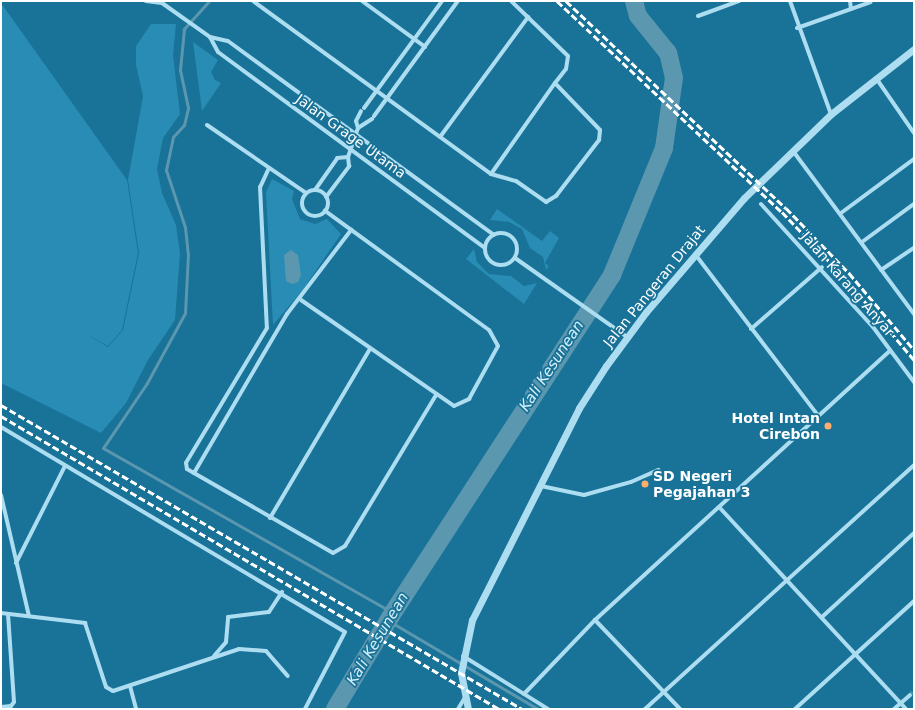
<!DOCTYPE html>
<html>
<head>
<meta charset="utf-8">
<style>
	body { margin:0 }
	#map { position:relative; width:915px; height:710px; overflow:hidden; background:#197298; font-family:"DejaVu Sans",sans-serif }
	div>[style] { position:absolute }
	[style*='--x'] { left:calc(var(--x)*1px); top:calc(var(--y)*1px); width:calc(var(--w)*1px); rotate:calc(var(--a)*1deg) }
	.green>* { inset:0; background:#288cb4 }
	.water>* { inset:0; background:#5c97b0 }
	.stream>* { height:3px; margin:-1.5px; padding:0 1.5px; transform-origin:1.5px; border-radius:1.5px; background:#5c97b0 }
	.river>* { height:18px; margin:-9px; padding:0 9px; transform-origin:9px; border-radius:9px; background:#5c97b0 }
	.minor-tunnel>* { height:4px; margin-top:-2px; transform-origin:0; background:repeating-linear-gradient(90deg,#478ead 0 4px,transparent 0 6px) }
	.minor>* { height:4px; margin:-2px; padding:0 2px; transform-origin:2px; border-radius:2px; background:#adddf1 }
	.minor>.ring { margin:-2px; padding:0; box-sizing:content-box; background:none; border:4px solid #adddf1; border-radius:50% }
	.tertiary>* { height:7px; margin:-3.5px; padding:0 3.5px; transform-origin:3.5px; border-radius:3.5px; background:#adddf1 }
	.rail>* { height:3px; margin-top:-1.5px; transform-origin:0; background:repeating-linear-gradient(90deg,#fff 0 7px,transparent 0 10px) }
	.dots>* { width:11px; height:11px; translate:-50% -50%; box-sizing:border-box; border:2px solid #197298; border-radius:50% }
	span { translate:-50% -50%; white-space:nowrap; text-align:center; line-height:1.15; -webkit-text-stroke:3.5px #197298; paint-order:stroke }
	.street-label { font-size:14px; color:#fff }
	.poi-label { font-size:14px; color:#fff; font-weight:700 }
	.right { translate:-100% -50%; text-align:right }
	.left { translate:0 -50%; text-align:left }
	.water-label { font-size:15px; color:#d5f0fa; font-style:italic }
	.frame { position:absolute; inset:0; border:2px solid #fff; pointer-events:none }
</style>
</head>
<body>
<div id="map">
	<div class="green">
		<i style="clip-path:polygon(1px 3px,127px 180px,138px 253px,122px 330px,108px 346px,84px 333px,108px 347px,123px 330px,139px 253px,128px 180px,143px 96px,136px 65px,136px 46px,151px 24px,176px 24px,173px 55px,180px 114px,163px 138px,157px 169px,162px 193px,176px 225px,180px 253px,175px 320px,148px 360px,126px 403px,101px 433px,1px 383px)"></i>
		<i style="clip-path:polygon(193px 42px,218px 60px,211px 72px,215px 80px,221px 83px,202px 111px)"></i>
		<i style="clip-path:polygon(272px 179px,294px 191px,292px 199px,300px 219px,315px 224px,327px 219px,341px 234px,302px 291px,273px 325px,266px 192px)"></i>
		<i style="clip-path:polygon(497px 209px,542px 241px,550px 231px,559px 238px,545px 263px,549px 266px,546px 270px,543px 257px,530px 248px,522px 229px,509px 222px,490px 220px)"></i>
		<i style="clip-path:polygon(474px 249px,477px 262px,489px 274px,511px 276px,524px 286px,537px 283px,524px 304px,466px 259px)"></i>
	</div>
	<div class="water">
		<i style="clip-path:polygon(291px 250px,298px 255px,301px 275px,298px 282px,292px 284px,286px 281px,284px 255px)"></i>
	</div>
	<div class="stream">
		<i style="--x:209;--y:1;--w:38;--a:132"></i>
		<i style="--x:184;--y:29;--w:41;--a:95.6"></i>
		<i style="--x:180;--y:70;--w:39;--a:78"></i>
		<i style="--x:188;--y:108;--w:17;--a:103"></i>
		<i style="--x:184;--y:125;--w:16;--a:133"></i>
		<i style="--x:173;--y:137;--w:34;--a:102"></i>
		<i style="--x:166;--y:170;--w:60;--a:71.6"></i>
		<i style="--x:185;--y:227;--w:27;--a:84"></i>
		<i style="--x:188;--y:254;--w:59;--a:92.9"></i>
		<i style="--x:185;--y:313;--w:80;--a:118.5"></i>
		<i style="--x:147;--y:383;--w:78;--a:124.1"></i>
		<i style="--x:103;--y:448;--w:334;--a:29.6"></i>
		<i style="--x:389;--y:621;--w:173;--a:30.6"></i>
	</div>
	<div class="river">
		<i style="--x:335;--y:709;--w:114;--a:-59"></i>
		<i style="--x:394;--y:611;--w:401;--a:-57"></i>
		<i style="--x:612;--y:275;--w:137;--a:-67.7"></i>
		<i style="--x:664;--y:148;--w:71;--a:-81.9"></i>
		<i style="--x:674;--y:78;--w:26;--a:-103"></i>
		<i style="--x:668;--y:53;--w:48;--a:-129"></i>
		<i style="--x:638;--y:16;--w:16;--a:-105"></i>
	</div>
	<div class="minor-tunnel">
		<i style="--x:910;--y:695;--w:6;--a:-45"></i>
	</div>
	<div class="minor">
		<i style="--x:146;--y:1;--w:16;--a:7"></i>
		<i style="--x:162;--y:3;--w:59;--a:35.3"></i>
		<i style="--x:210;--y:37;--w:18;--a:13"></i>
		<i style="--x:228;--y:41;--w:329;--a:36.1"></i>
		<i style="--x:253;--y:1;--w:294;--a:36"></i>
		<i style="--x:491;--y:174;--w:26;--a:16"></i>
		<i style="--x:516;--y:181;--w:37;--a:35"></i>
		<i style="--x:546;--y:202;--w:12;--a:-31"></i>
		<i style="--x:556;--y:196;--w:71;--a:-52.5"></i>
		<i style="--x:599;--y:140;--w:10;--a:-84"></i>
		<i style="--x:600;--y:130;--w:65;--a:-133.8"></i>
		<i style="--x:555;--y:83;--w:18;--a:-52"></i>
		<i style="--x:566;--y:69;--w:13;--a:-81"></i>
		<i style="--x:568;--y:56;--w:79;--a:-136"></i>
		<i style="--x:362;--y:1;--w:78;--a:36.1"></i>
		<i style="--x:790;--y:1;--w:120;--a:70.1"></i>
		<i style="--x:850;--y:1;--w:8;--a:83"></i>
		<i style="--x:698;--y:16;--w:44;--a:-20.1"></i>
		<i style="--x:797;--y:28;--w:78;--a:-19.4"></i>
		<i style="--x:210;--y:37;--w:17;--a:62"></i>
		<i style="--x:218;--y:52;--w:331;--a:36.3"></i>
		<i style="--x:876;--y:78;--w:67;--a:55.4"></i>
		<i style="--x:364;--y:108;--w:132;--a:-53.9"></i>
		<i style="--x:374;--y:116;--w:142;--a:-53.9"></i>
		<i style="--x:207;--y:125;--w:120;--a:34.5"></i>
		<i style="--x:358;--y:128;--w:7;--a:-106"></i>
		<i style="--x:356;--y:121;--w:11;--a:-63"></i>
		<i style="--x:358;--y:128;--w:17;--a:-33"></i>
		<i style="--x:440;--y:137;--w:149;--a:-53.7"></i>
		<i style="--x:793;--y:151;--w:203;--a:53.4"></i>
		<i style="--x:348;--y:157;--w:31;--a:-71"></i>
		<i style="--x:269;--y:168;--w:21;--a:115"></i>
		<i style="--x:260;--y:187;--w:141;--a:87.2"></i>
		<i style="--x:267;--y:328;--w:157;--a:121"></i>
		<i style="--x:186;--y:463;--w:6;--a:81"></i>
		<i style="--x:187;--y:469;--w:168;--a:29.9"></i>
		<i style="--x:333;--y:553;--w:14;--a:-30"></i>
		<i style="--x:345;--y:546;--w:176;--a:-58.9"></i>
		<i style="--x:491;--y:174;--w:111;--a:-54.9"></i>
		<i style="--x:315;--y:190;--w:39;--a:-55"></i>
		<i style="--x:337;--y:158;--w:11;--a:-5"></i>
		<i class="ring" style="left:302px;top:190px;width:22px;height:22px"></i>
		<i style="--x:326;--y:197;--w:39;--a:-53"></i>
		<i style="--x:349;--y:166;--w:9;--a:-96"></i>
		<i style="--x:761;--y:204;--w:166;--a:47.7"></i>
		<i style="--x:873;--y:327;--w:69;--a:53.3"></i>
		<i style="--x:841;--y:213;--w:91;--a:-36.5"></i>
		<i class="ring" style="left:485px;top:233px;width:28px;height:28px"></i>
		<i style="--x:862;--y:242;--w:64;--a:-36.2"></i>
		<i style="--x:695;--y:254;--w:201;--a:52.7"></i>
		<i style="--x:515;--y:258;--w:137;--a:35.2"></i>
		<i style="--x:881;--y:270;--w:40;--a:-34"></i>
		<i style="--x:301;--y:300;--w:186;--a:34.7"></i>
		<i style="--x:454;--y:406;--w:17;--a:-25"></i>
		<i style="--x:469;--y:399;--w:60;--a:-61.3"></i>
		<i style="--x:498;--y:346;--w:18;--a:-119"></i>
		<i style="--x:489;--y:330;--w:203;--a:-144"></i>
		<i style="--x:751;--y:329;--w:94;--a:-41.1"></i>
		<i style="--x:1;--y:427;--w:400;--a:30.8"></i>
		<i style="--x:345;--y:632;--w:87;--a:117.5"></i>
		<i style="--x:194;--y:473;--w:184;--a:-59.7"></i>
		<i style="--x:287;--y:314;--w:106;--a:-52.7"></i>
		<i style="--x:541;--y:486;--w:44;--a:11.8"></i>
		<i style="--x:584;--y:495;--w:49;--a:-15.5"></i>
		<i style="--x:631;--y:482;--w:30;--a:-24"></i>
		<i style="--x:1;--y:495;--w:124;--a:77"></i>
		<i style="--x:719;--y:507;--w:275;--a:47.2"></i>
		<i style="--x:270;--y:518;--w:196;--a:-59.4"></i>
		<i style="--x:16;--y:563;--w:109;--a:-63.2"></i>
		<i style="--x:1;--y:613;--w:85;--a:6.8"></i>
		<i style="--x:85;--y:623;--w:67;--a:71.8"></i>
		<i style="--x:106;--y:687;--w:8;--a:30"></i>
		<i style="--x:113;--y:691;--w:133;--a:-18.4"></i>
		<i style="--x:239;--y:649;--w:27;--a:4"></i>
		<i style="--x:266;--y:651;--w:33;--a:49"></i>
		<i style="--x:822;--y:617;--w:125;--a:-42.4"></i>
		<i style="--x:595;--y:620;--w:123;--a:46.3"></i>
		<i style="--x:214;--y:656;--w:18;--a:-49"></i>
		<i style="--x:226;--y:642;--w:25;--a:-85"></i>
		<i style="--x:228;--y:617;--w:41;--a:-7"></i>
		<i style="--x:269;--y:612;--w:24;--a:-57"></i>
		<i style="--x:463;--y:656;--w:100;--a:31.9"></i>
		<i style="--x:130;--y:686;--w:24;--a:75"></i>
		<i style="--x:524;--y:694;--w:103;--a:-46.2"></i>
		<i style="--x:595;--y:620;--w:399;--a:-42.4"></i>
		<i style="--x:1;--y:707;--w:10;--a:-6"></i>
		<i style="--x:11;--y:706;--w:5;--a:-53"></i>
		<i style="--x:14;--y:702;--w:88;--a:-93.9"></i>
		<i style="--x:458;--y:709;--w:12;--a:-59"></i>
		<i style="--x:645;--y:709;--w:363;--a:-42.2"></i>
		<i style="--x:795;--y:709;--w:161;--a:-42.2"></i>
		<i style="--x:894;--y:709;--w:21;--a:-41"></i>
	</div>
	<div class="tertiary">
		<i style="--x:468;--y:709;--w:37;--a:-101"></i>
		<i style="--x:461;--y:673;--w:54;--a:-78.3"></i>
		<i style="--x:472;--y:620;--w:237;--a:-63.2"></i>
		<i style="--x:579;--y:408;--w:50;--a:-57.3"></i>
		<i style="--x:606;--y:366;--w:67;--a:-53.5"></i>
		<i style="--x:646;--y:312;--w:150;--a:-49.3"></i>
		<i style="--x:744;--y:198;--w:121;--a:-44"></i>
		<i style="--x:831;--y:114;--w:105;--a:-38.1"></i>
	</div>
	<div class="rail">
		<i style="--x:557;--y:1;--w:308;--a:43.2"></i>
		<i style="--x:782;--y:212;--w:91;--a:46.3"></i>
		<i style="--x:845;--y:278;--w:107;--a:49.9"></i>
		<i style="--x:566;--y:1;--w:302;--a:43.3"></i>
		<i style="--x:786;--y:208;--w:91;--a:45.9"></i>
		<i style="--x:849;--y:273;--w:101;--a:49.8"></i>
		<i style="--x:1;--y:405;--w:603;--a:30.26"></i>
		<i style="--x:1;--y:416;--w:578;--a:30.47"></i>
	</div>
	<div class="dots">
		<i style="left:828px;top:426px;background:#ffae6d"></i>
		<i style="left:645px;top:484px;background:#ffae6d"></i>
	</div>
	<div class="street-label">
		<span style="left:351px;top:136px;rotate:36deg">Jalan Grage Utama</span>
		<span style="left:848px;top:284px;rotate:49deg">Jalan Karang Anyar</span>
		<span style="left:654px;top:286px;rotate:-51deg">Jalan Pangeran Drajat</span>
	</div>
	<div class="poi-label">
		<span class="right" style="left:820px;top:426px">Hotel Intan<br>Cirebon</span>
		<span class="left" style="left:653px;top:484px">SD Negeri<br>Pegajahan 3</span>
	</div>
	<div class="water-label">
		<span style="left:552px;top:366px;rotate:-57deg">Kali Kesunean</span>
		<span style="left:378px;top:639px;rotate:-59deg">Kali Kesunean</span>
	</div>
	<div class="frame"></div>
</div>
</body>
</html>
